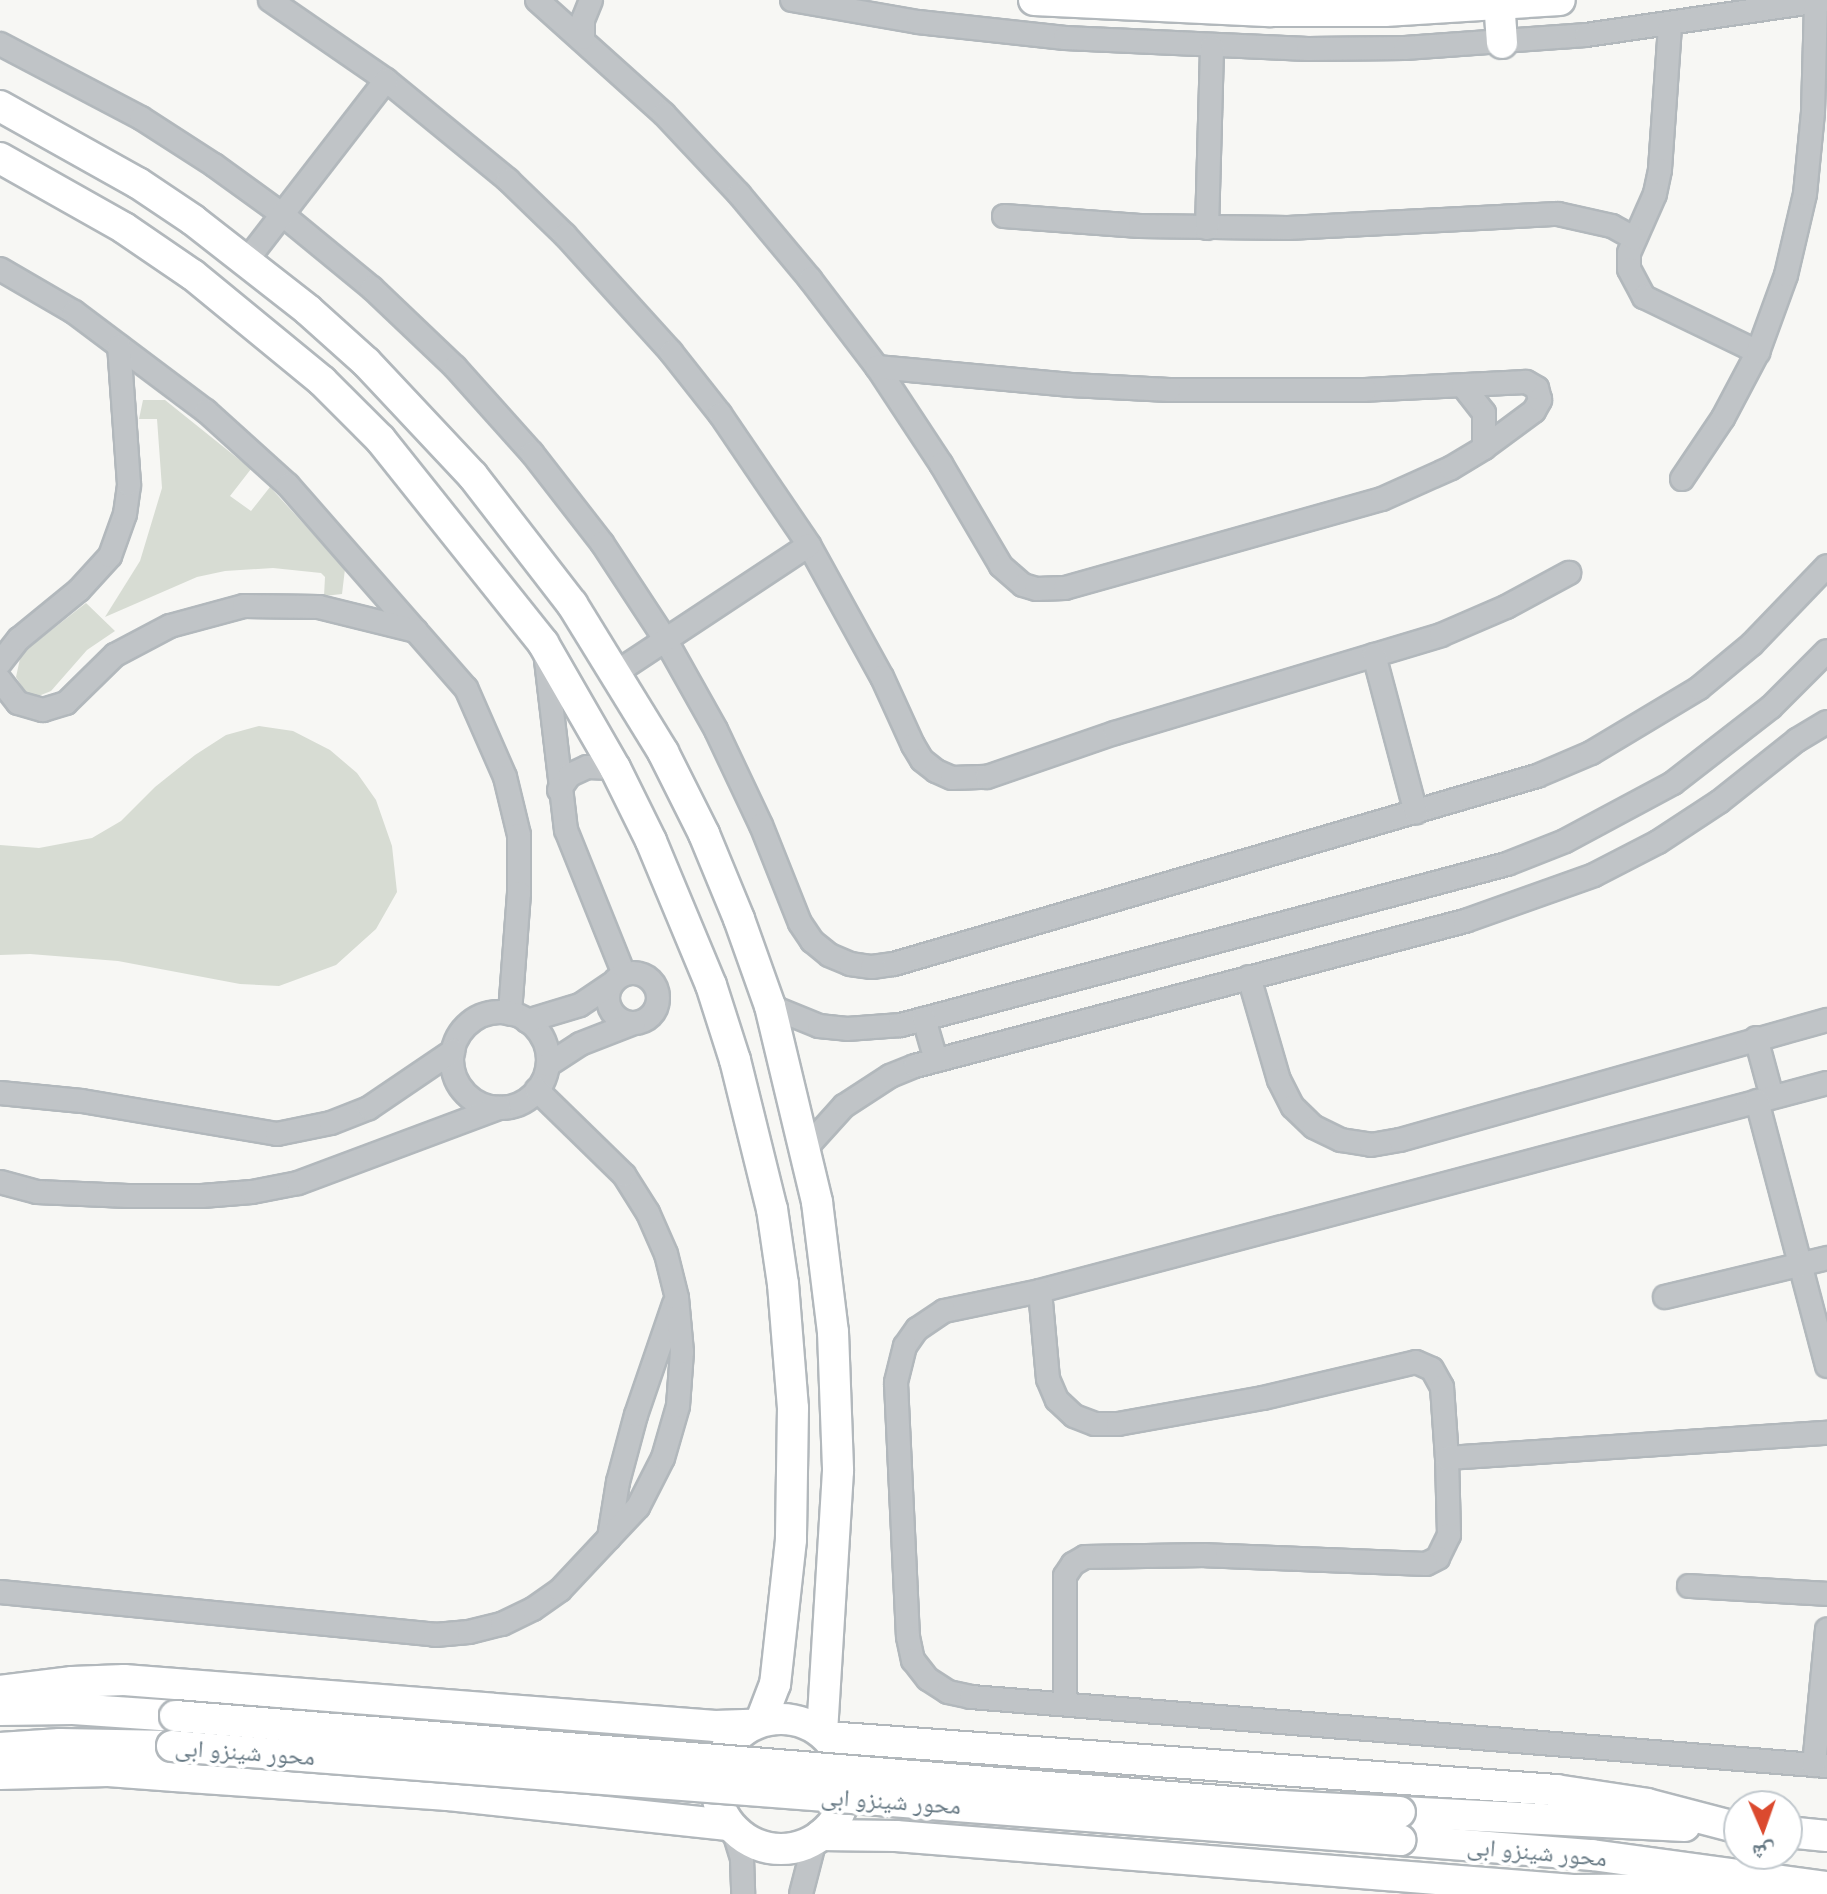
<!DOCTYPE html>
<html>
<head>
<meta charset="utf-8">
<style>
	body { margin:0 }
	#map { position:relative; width:1827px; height:1894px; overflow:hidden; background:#f7f7f4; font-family:Figtree,"Noto Naskh Arabic",sans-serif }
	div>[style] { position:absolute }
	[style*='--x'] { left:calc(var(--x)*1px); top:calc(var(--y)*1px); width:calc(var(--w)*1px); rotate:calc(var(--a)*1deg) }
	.green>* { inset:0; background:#d7dcd3 }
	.roads { filter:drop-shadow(2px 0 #b2b8bc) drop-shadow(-2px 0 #b2b8bc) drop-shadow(0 2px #b2b8bc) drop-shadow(0 -2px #b2b8bc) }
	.street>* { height:22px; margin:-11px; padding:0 11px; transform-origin:11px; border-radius:11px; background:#c0c4c7 }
	.street>.ring { margin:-11px; padding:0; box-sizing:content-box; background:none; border:22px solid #c0c4c7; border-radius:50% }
	.secondary>* { height:30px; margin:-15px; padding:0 15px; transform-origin:15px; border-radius:15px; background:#fff }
	.secondary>.ring { margin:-15px; padding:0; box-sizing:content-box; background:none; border:30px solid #fff; border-radius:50% }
	.bridges { filter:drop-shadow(2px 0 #b2b8bc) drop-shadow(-2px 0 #b2b8bc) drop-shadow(0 2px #b2b8bc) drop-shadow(0 -2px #b2b8bc) }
	.secondary-bridge>* { height:30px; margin:-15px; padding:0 15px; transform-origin:15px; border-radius:15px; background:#fff }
	span { translate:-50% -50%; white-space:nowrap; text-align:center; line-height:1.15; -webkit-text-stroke:8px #fff; paint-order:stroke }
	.street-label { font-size:24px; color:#677984 }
	.north { position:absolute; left:1723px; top:1790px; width:80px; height:80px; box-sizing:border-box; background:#fff; border:2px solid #c2c9ce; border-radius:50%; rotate:178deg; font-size:22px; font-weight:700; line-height:32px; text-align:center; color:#677984 }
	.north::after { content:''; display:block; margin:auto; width:28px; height:36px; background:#db4a2f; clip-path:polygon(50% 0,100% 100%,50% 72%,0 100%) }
</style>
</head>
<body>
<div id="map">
	<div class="green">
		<i style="clip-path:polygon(143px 400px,165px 400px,251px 469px,230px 496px,251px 511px,270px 487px,345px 569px,342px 594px,324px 596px,325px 577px,321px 573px,273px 568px,225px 571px,197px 577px,105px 617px,140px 561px,162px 488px,157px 419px,139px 419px)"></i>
		<i style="clip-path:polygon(86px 603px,115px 631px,87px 650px,51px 691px,36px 697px,26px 693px,16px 677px,21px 654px)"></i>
		<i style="clip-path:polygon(259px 726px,293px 731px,330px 750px,357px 773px,376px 800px,392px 846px,397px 892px,376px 929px,336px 965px,279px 986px,240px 984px,118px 961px,30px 954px,0 955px,0 845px,39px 848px,92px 838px,121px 821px,155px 787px,195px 755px,226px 735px)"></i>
	</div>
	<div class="roads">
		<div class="street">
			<i style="--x:270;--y:0;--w:141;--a:34.6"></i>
			<i style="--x:386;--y:80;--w:158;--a:39.3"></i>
			<i style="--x:508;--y:180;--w:79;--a:44"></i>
			<i style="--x:565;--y:235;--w:158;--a:47.8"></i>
			<i style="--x:671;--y:352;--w:79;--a:51.7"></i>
			<i style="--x:720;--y:414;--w:158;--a:55.8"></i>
			<i style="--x:809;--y:545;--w:151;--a:61.1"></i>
			<i style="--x:882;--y:677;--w:75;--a:65.5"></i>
			<i style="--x:913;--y:745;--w:17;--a:59"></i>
			<i style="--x:922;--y:760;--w:18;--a:38"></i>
			<i style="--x:936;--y:771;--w:17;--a:24"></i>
			<i style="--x:952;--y:778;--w:35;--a:-2"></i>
			<i style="--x:987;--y:777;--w:135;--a:-19"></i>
			<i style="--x:1115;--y:733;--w:340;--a:-16.7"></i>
			<i style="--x:1441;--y:635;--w:71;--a:-23.3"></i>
			<i style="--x:1506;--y:607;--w:72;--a:-28.4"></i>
			<i style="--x:537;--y:0;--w:171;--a:41.9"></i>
			<i style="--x:664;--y:114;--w:110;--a:46.8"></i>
			<i style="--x:739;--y:194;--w:111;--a:50.1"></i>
			<i style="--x:810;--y:279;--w:111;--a:52.7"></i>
			<i style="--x:877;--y:367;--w:116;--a:56.6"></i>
			<i style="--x:941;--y:464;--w:118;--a:59.5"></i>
			<i style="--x:1001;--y:566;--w:29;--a:41"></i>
			<i style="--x:1023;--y:585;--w:14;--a:17"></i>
			<i style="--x:1036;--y:589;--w:29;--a:-2"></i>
			<i style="--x:1065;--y:588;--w:329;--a:-15.7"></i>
			<i style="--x:1382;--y:499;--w:76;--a:-24.2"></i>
			<i style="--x:1451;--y:468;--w:39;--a:-31"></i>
			<i style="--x:1484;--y:448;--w:62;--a:-36.5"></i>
			<i style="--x:1534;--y:411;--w:13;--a:-61"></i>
			<i style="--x:1540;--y:400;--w:12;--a:-104"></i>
			<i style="--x:1537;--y:388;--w:13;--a:-151"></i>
			<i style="--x:1526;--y:382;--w:161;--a:177.2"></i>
			<i style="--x:1365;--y:390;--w:196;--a:180"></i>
			<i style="--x:1169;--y:390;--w:98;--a:-177.1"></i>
			<i style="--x:1071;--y:385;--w:195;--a:-174.7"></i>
			<i style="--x:792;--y:0;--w:128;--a:9.9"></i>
			<i style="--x:918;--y:22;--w:148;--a:6.2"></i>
			<i style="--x:1065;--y:38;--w:243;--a:2.6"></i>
			<i style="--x:1308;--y:49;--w:97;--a:-0.6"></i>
			<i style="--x:1405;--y:48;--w:181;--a:-4.1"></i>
			<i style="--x:1586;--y:35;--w:243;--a:-8.3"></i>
			<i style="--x:1670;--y:26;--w:144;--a:94"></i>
			<i style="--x:1660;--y:170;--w:25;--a:102"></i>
			<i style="--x:1655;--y:194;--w:64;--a:113.8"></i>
			<i style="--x:1629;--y:253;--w:16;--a:90"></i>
			<i style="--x:1629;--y:269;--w:32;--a:62"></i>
			<i style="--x:1644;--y:297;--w:127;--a:25.8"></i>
			<i style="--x:583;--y:38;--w:18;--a:-90"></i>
			<i style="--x:583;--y:20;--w:22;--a:-68"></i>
			<i style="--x:0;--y:44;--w:159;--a:27.7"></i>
			<i style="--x:141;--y:118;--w:87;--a:32.8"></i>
			<i style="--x:214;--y:165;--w:85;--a:35.9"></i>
			<i style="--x:283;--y:215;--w:115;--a:39.4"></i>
			<i style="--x:372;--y:288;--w:115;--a:43.6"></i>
			<i style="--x:455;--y:367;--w:115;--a:48.2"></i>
			<i style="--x:532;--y:453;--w:114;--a:52.1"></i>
			<i style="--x:602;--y:543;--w:115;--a:56.7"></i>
			<i style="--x:665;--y:639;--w:104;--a:60.7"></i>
			<i style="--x:716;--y:730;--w:105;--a:64.7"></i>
			<i style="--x:761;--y:825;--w:105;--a:68.3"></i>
			<i style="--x:800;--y:923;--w:22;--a:56"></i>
			<i style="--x:812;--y:941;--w:22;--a:39"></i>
			<i style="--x:829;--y:955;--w:23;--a:23"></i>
			<i style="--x:850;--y:964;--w:22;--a:8"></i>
			<i style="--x:872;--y:967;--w:22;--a:-8"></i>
			<i style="--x:894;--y:964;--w:670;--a:-16.3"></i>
			<i style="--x:1537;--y:776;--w:59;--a:-23.1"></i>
			<i style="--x:1591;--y:753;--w:126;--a:-31"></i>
			<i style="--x:1699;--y:688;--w:69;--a:-39.7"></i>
			<i style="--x:1752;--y:644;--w:108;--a:-46.1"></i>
			<i style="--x:1004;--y:216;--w:136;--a:4.2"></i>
			<i style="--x:1140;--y:226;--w:148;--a:0.8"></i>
			<i style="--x:1288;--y:228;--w:270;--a:-3"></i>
			<i style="--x:1558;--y:214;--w:55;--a:12.5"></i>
			<i style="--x:1612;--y:226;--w:25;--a:29"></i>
			<i style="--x:1207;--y:228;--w:181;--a:-88.4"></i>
			<i style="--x:247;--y:260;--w:227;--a:-52.3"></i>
			<i style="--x:0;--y:269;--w:86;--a:30.2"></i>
			<i style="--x:74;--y:312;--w:165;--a:36.9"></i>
			<i style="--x:206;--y:411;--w:110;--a:42.1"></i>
			<i style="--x:288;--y:485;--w:270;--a:48.8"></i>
			<i style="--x:466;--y:688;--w:97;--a:66.3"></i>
			<i style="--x:505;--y:777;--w:60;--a:76.4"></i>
			<i style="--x:519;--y:835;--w:58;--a:90"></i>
			<i style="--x:519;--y:893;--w:121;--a:94.3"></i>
			<i style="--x:1463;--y:386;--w:34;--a:52"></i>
			<i style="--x:1484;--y:413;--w:35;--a:90"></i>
			<i style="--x:1682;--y:479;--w:73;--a:-56.1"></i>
			<i style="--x:1723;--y:418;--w:75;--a:-62.1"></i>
			<i style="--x:1758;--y:352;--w:82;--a:-70"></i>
			<i style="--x:1786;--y:275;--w:83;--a:-76.8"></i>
			<i style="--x:1805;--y:194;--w:82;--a:-84.4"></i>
			<i style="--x:1813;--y:112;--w:110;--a:-88.4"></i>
			<i style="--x:1374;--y:655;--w:163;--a:75.1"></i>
			<i style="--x:546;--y:660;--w:171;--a:83.3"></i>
			<i style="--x:566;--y:830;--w:155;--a:68.1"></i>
			<i style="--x:0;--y:663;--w:31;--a:-52"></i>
			<i style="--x:19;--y:639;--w:77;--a:-39.2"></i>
			<i style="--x:79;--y:590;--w:46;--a:-47.6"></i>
			<i style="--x:110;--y:556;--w:45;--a:-70.3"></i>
			<i style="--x:125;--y:514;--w:30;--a:-82"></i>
			<i style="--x:129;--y:484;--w:138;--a:-94.1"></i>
			<i style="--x:617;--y:672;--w:230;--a:-33.5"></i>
			<i style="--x:0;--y:680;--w:29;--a:52"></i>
			<i style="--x:18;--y:703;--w:26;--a:16"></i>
			<i style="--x:43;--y:710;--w:24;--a:-17"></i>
			<i style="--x:66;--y:703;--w:69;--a:-44.4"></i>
			<i style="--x:115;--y:655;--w:62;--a:-27.8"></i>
			<i style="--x:170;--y:626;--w:77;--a:-15.1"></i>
			<i style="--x:244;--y:606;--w:75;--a:0.8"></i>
			<i style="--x:319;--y:607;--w:100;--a:13.9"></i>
			<i style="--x:559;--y:790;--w:19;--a:-54"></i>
			<i style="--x:570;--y:775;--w:19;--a:-25"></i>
			<i style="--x:587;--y:767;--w:28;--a:2"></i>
			<i class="ring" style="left:608px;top:973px;width:28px;height:28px"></i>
			<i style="--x:1249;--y:977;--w:107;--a:73.8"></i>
			<i style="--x:1279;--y:1080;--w:30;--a:63"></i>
			<i style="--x:1293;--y:1107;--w:29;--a:44"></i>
			<i style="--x:1314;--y:1127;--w:30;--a:26"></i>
			<i style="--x:1341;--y:1140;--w:30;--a:9"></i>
			<i style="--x:1371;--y:1145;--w:29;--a:-10"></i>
			<i style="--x:1400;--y:1140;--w:444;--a:-15.7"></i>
			<i style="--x:770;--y:1006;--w:53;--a:22.2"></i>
			<i style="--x:819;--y:1026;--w:28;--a:6"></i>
			<i style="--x:847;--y:1029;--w:54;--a:-4.2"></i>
			<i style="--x:901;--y:1025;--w:627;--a:-14.88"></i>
			<i style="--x:1507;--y:864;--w:62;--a:-21.6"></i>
			<i style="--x:1565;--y:841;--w:123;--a:-28.2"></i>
			<i style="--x:1673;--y:783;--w:124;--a:-37.8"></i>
			<i style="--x:1771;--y:707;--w:79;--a:-45"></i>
			<i class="ring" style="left:452px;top:1012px;width:74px;height:74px"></i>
			<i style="--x:924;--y:1019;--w:43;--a:73.7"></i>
			<i style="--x:527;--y:1021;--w:55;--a:-16.8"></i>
			<i style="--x:580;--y:1005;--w:37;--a:-34"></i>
			<i style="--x:1756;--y:1038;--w:61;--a:74.8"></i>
			<i style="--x:548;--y:1065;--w:38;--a:-33"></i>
			<i style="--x:580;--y:1044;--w:58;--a:-21.3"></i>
			<i style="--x:1827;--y:1083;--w:814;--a:165.2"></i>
			<i style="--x:1040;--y:1291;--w:98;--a:168.2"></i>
			<i style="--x:944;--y:1311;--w:32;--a:146"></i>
			<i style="--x:917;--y:1329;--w:21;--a:125"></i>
			<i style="--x:905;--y:1346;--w:38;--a:104"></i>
			<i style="--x:896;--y:1383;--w:254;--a:87.3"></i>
			<i style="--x:908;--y:1637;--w:24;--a:78"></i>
			<i style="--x:913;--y:1660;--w:24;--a:52"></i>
			<i style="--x:928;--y:1679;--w:24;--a:33"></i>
			<i style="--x:948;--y:1692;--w:24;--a:12"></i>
			<i style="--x:971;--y:1697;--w:859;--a:4.61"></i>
			<i style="--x:0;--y:1093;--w:82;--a:5.6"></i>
			<i style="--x:82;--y:1101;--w:198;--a:9.6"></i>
			<i style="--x:277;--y:1134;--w:55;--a:-11.5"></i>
			<i style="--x:331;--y:1123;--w:41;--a:-21.5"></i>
			<i style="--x:369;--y:1108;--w:102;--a:-34.2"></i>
			<i style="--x:1757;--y:1101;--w:274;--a:75.2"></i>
			<i style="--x:806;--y:1148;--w:57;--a:-47.9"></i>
			<i style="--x:844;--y:1106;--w:55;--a:-33.1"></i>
			<i style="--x:890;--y:1076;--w:27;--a:-22"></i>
			<i style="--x:915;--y:1066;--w:569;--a:-14.77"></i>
			<i style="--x:1465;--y:921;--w:137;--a:-19.6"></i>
			<i style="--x:1594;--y:875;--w:72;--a:-27.3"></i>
			<i style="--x:1658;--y:842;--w:73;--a:-33.3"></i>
			<i style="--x:1719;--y:802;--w:100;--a:-38.5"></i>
			<i style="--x:1797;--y:740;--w:35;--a:-31"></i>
			<i style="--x:0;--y:1182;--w:38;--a:15"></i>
			<i style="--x:37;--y:1192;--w:91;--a:2.5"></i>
			<i style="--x:128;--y:1196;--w:74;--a:0"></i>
			<i style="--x:202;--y:1196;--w:50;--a:-4.6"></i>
			<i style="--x:252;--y:1192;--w:47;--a:-11.1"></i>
			<i style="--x:298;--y:1183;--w:215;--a:-20.5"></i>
			<i style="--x:1040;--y:1291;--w:88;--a:84.8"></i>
			<i style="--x:1048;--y:1379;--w:23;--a:67"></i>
			<i style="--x:1057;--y:1400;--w:23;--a:43"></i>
			<i style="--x:1074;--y:1416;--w:22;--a:21"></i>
			<i style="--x:1095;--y:1424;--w:23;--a:0"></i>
			<i style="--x:1118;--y:1424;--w:147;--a:-10.2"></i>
			<i style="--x:1263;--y:1398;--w:157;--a:-13.2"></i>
			<i style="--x:1416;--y:1362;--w:17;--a:24"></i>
			<i style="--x:1432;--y:1369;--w:21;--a:61"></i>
			<i style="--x:1442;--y:1387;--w:71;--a:86"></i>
			<i style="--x:1447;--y:1458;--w:77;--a:88.5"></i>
			<i style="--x:1449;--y:1535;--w:25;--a:116"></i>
			<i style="--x:1438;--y:1558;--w:13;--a:153"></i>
			<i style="--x:1426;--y:1564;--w:220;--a:-177.7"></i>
			<i style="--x:1206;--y:1555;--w:121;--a:179.1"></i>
			<i style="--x:1085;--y:1557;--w:14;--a:150"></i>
			<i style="--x:1073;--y:1564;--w:14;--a:124"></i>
			<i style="--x:1065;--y:1576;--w:128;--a:90"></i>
			<i style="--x:1665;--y:1297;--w:167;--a:-13.5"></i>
			<i style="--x:1447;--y:1458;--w:381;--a:-3.8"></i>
			<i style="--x:609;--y:1538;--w:57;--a:-80.9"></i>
			<i style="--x:618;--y:1482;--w:69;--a:-75"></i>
			<i style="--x:636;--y:1415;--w:117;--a:-71.1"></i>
			<i style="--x:1689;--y:1586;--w:138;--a:3.3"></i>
			<i style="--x:0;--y:1592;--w:437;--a:5.6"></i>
			<i style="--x:435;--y:1635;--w:34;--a:-5"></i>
			<i style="--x:469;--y:1632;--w:34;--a:-14"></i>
			<i style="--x:502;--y:1624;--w:34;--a:-26"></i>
			<i style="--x:533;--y:1609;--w:33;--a:-35"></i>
			<i style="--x:560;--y:1590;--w:114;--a:-46.8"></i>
			<i style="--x:638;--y:1507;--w:55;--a:-63"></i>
			<i style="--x:663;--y:1458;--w:54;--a:-73.9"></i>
			<i style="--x:678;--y:1406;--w:54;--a:-85.8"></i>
			<i style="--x:682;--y:1352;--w:54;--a:-95.3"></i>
			<i style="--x:677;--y:1298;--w:45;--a:-104"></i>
			<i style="--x:666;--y:1254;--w:45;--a:-113.7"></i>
			<i style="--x:648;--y:1213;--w:45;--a:-122.3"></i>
			<i style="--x:624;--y:1175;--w:122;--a:-135.7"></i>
			<i style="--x:1814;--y:1765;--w:136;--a:-84.5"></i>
			<i style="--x:733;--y:1829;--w:31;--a:73"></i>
			<i style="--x:742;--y:1859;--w:35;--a:88"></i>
			<i style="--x:801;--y:1894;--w:56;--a:-75.5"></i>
		</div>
		<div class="secondary">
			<i style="--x:1034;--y:0;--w:237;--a:2.7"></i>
			<i style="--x:1271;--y:11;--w:114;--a:0"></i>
			<i style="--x:1385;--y:11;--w:175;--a:-3.6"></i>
			<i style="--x:1499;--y:0;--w:43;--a:86"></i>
			<i style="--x:0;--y:106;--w:158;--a:29.2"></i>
			<i style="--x:138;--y:183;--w:66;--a:33.9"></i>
			<i style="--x:193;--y:220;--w:146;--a:38"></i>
			<i style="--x:308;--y:310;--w:78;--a:41.9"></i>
			<i style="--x:366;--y:362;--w:156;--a:46.8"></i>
			<i style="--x:473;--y:476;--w:162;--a:52.3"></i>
			<i style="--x:572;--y:604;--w:174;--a:58.4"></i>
			<i style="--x:663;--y:752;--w:92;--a:63.4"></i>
			<i style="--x:704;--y:834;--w:92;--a:67.6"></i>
			<i style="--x:739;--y:919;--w:92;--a:70.4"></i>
			<i style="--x:770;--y:1006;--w:202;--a:76.5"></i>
			<i style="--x:817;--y:1202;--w:131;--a:83"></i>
			<i style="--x:833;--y:1332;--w:139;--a:87.9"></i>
			<i style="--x:838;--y:1471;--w:262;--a:93.5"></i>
			<i style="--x:0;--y:158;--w:142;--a:29.4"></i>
			<i style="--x:124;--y:228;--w:83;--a:34.3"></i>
			<i style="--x:193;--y:275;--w:167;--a:39.4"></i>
			<i style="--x:322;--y:381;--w:83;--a:45"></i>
			<i style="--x:381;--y:440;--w:260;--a:51.4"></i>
			<i style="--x:543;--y:643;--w:144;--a:60.1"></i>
			<i style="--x:615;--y:768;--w:81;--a:63.7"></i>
			<i style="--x:651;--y:841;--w:156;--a:67.4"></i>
			<i style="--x:711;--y:985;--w:79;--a:72.3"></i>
			<i style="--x:735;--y:1060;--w:154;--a:76.1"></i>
			<i style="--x:772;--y:1209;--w:76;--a:81.7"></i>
			<i style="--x:783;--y:1284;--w:124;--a:85.4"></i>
			<i style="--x:793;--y:1408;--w:132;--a:90.9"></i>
			<i style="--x:791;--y:1540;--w:145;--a:96.3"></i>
			<i style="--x:775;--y:1684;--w:40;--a:111"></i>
			<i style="--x:0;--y:1691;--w:73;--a:-7.1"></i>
			<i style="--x:72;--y:1682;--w:52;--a:-2.2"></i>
			<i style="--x:124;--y:1680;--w:593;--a:4.45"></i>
			<i style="--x:715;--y:1726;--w:36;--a:-2"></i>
			<i style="--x:0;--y:1710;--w:73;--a:-0.8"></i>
			<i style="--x:73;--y:1709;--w:102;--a:3.9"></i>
			<i class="ring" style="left:716px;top:1719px;width:100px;height:100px"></i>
			<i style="--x:827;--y:1737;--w:731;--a:4.16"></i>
			<i style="--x:1556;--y:1790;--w:92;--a:8.7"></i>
			<i style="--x:1647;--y:1804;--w:95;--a:14.6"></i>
			<i style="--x:0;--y:1748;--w:60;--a:-3.8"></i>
			<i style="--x:60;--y:1744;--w:112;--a:1"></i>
			<i style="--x:0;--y:1774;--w:108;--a:-1.6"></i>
			<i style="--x:108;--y:1771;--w:67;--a:4.3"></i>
			<i style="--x:175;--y:1776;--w:273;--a:4"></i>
			<i style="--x:447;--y:1795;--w:284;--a:6.1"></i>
			<i style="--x:1400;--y:1812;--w:285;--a:2.8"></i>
			<i style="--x:1787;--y:1832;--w:40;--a:5.7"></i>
			<i style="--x:821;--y:1835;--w:75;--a:0.8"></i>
			<i style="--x:896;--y:1836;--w:679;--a:4.56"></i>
			<i style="--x:1573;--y:1890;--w:138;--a:-0.4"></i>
			<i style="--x:1711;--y:1889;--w:69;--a:-5.8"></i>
			<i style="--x:1400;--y:1840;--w:193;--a:4.5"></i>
			<i style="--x:1592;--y:1855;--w:237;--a:7.8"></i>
		</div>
	</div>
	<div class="bridges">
		<div class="secondary-bridge">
			<i style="--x:175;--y:1716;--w:1110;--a:4.65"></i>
			<i style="--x:1281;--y:1806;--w:119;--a:2.9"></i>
			<i style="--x:172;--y:1746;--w:1232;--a:4.38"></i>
		</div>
	</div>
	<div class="street-label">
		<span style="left:245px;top:1752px;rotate:4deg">محور شينزو ابى</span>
		<span style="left:891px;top:1801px;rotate:4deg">محور شينزو ابى</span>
		<span style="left:1537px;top:1852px;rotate:5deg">محور شينزو ابى</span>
	</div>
	<div class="north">ش</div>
</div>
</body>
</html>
